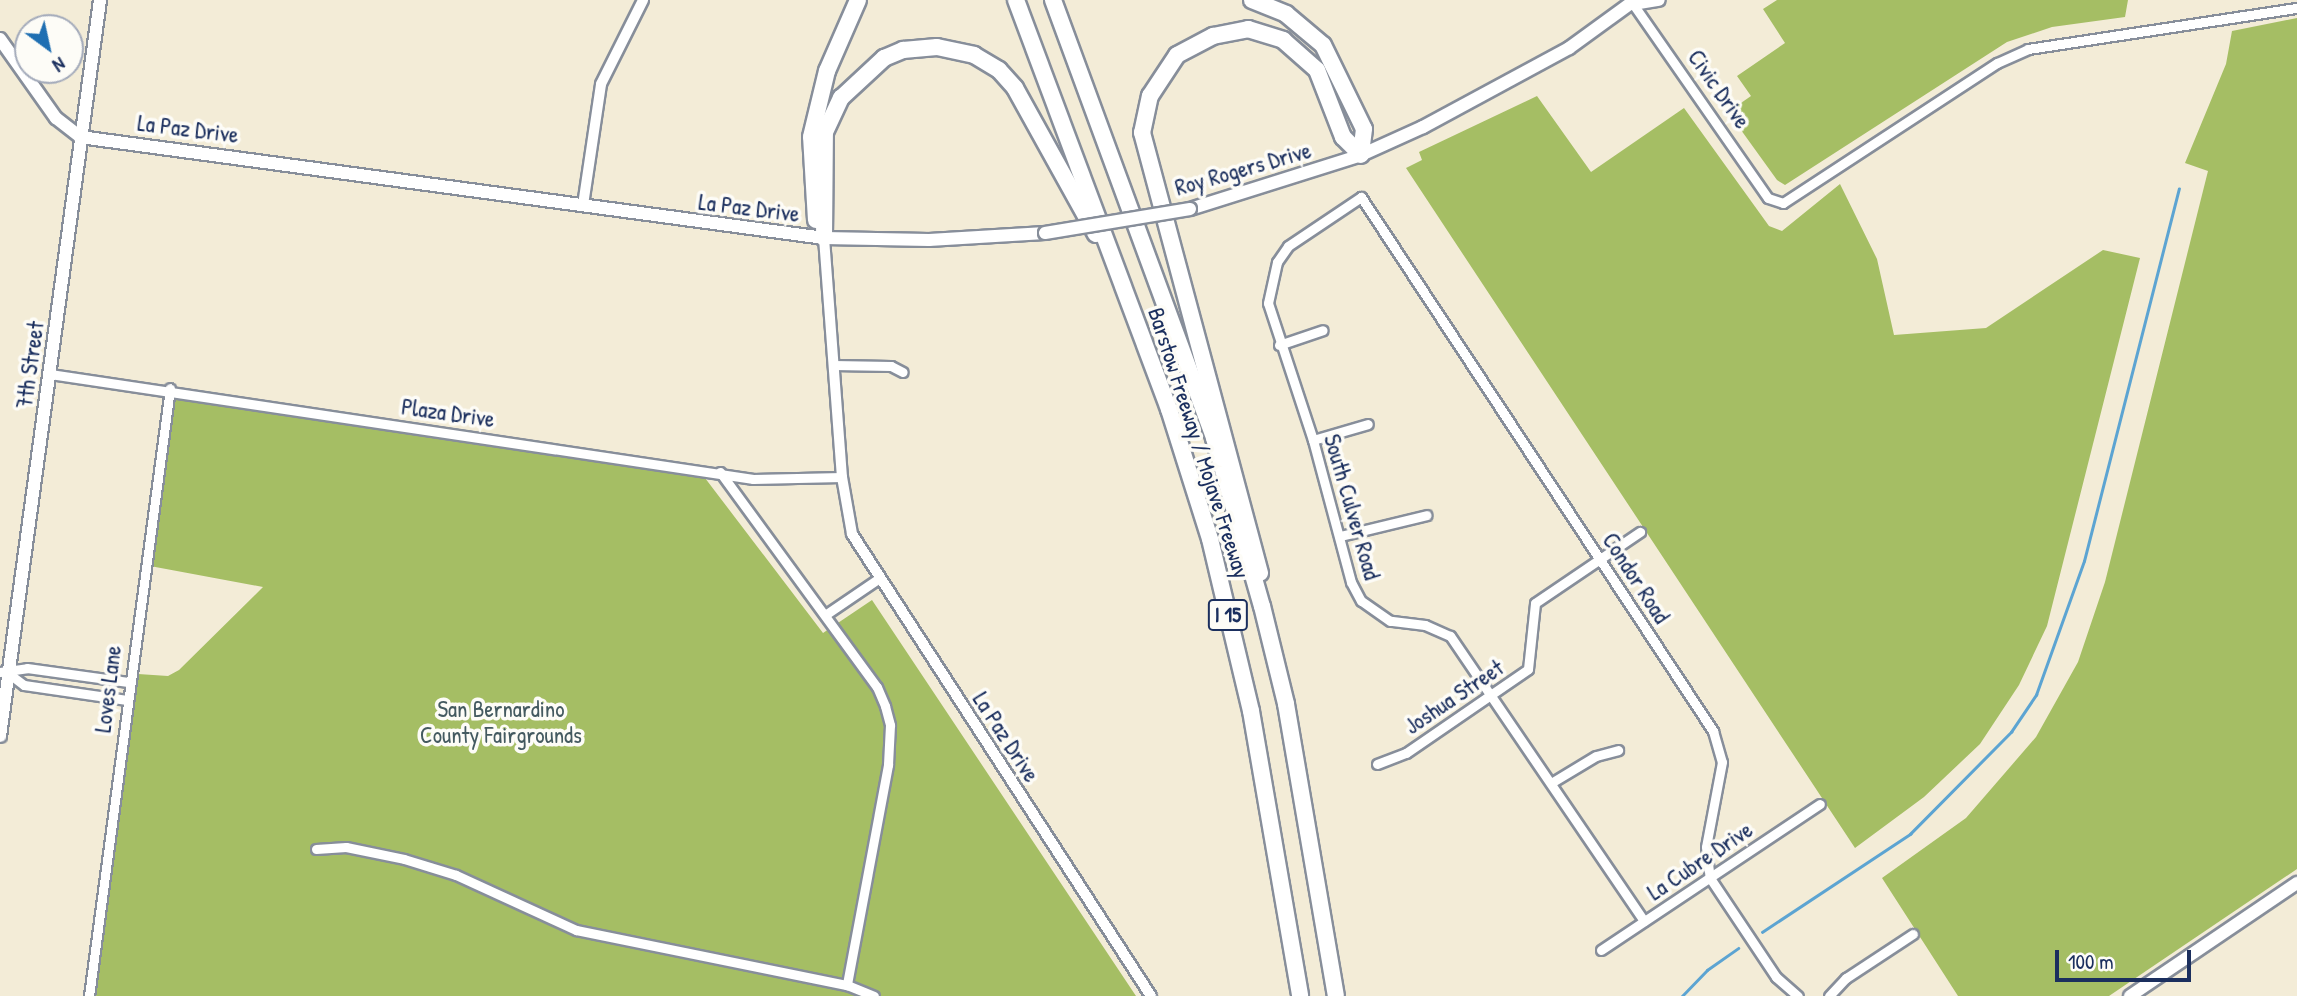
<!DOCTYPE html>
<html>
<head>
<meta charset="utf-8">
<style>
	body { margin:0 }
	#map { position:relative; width:2297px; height:996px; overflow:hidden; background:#f3ecd7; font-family:"Patrick Hand",sans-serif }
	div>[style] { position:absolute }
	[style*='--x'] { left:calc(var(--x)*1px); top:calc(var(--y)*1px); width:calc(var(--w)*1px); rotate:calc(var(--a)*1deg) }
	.green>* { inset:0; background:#a5be64 }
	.stream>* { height:2.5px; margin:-1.25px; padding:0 1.25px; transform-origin:1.25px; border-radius:1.25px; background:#5ca4d2 }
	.roads { filter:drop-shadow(2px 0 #878e9a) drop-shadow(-2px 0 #878e9a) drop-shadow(0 2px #878e9a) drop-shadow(0 -2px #878e9a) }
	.minor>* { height:9px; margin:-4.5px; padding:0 4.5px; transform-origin:4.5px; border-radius:4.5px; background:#fff }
	.tertiary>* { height:10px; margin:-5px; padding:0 5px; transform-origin:5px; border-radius:5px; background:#fff }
	.secondary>* { height:12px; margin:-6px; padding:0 6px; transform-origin:6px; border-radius:6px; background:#fff }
	.motorway>* { height:16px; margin:-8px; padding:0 8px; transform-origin:8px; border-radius:8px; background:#fff }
	.bridges { filter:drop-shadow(2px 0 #878e9a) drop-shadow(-2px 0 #878e9a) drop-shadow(0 2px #878e9a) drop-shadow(0 -2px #878e9a) }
	.secondary-bridge>* { height:12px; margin:-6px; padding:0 6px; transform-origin:6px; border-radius:6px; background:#fff }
	span { translate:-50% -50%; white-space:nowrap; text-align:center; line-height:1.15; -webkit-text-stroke:7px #fdfcf7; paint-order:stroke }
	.shield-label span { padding:2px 5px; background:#fdfcf7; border:2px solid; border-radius:5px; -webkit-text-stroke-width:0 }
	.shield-label { font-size:21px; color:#1b2f5e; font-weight:700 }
	.street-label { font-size:23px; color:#1b2f5e }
	.park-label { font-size:23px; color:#445a60 }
	.north { position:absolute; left:14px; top:14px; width:70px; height:70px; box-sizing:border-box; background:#fdfcf7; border:2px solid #a3aaba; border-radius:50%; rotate:147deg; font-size:19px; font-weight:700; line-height:28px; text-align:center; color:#1b2f5e }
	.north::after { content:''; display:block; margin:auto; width:24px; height:32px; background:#1f6fb2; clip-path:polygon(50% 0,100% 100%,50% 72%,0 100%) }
	.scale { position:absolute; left:2055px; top:950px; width:136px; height:32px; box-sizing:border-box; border:4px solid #1b2f5e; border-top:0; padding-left:9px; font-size:21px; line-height:24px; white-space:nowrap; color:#1b2f5e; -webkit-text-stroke:5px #fdfcf7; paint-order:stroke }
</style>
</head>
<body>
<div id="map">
	<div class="green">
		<i style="clip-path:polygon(1777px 0,2128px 0,2125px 17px,2052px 27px,2007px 42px,1785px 185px,1777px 180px,1728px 112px,1751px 96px,1737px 76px,1785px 43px,1763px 9px)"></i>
		<i style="clip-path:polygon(2297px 18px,2297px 869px,2109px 996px,1958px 996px,1882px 878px,1966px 818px,2036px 737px,2078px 662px,2105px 582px,2208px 171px,2185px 163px,2226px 64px,2232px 31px)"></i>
		<i style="clip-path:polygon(1537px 96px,1591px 172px,1684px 108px,1769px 226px,1782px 231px,1840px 184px,1877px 259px,1894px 335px,1986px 328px,2103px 250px,2140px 258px,2047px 626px,2019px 685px,1980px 744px,1924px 797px,1855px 848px,1406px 168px,1422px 160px,1419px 152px)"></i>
		<i style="clip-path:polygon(174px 397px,705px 478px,823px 633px,872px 600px,1136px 996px,96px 996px,138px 674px,168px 676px,179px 670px,263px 587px,150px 566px)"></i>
	</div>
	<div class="stream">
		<i style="--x:1762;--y:932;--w:178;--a:-33.5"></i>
		<i style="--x:1910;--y:834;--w:144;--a:-45.3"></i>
		<i style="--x:2011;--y:732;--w:45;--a:-56"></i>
		<i style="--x:2036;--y:695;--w:142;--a:-70.3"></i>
		<i style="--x:2084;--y:561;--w:384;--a:-75.7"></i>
		<i style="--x:1682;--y:996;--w:36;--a:-46"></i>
		<i style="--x:1707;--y:970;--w:38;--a:-35"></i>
	</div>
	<div class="roads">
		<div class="minor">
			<i style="--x:1633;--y:4;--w:236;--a:55.2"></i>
			<i style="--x:1768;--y:198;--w:16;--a:18"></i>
			<i style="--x:1783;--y:203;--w:256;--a:-33.2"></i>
			<i style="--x:1997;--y:63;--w:34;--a:-24"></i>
			<i style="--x:2028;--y:49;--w:272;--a:-8.7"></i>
			<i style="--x:1279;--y:345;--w:46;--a:-18.8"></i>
			<i style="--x:833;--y:365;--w:58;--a:1"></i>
			<i style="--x:891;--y:366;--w:13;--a:27"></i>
			<i style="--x:50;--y:374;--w:711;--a:8.49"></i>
			<i style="--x:753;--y:479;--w:89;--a:-1.3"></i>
			<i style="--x:1313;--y:440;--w:57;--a:-16.2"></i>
			<i style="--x:720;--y:472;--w:266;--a:53.9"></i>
			<i style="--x:877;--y:687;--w:21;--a:67"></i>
			<i style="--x:885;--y:706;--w:20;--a:75"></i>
			<i style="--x:890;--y:725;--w:40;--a:92.9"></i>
			<i style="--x:888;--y:765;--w:224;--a:100.6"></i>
			<i style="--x:1340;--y:536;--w:89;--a:-13.6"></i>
			<i style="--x:825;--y:615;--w:64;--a:-34.2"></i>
			<i style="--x:0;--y:672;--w:27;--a:-8"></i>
			<i style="--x:27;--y:668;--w:102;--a:7.9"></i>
			<i style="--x:8;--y:673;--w:20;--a:37"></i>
			<i style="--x:24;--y:685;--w:104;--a:8.3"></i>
			<i style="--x:1377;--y:764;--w:31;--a:-21"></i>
			<i style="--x:1406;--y:753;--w:148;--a:-34.5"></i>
			<i style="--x:1528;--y:669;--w:66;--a:-83.9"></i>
			<i style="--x:1535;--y:603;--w:127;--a:-34.1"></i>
			<i style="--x:1551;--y:783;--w:52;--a:-31"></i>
			<i style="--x:1596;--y:756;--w:23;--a:-15"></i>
			<i style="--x:316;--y:849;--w:30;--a:-4"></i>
			<i style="--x:346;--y:847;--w:59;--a:11.7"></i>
			<i style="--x:404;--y:859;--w:54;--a:17.1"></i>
			<i style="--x:456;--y:875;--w:132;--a:24.6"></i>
			<i style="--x:576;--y:930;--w:277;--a:11.5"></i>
			<i style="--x:847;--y:985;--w:29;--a:22"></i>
			<i style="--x:1644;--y:921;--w:345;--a:-124.2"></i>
			<i style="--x:1450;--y:636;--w:27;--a:-156"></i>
			<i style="--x:1425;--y:625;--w:35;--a:-173"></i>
			<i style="--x:1390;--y:621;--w:35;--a:-145"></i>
			<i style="--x:1361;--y:601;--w:21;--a:-118"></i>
			<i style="--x:1351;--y:582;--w:147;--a:-105"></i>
			<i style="--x:1313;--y:440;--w:144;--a:-108.2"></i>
			<i style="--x:1268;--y:303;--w:42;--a:-77.6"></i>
			<i style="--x:1277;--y:262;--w:19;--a:-55"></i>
			<i style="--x:1288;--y:246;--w:88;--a:-33.9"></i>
			<i style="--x:1361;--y:197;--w:640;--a:56.61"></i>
			<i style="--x:1713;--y:731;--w:32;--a:74"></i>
			<i style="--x:1722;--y:762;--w:86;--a:100.7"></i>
			<i style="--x:1706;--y:847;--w:31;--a:83"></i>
			<i style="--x:1710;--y:878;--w:119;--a:56.3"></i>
			<i style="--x:1776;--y:977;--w:29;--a:41"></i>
			<i style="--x:1601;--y:950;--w:263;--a:-33.7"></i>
			<i style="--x:89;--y:996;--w:613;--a:-82.41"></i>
			<i style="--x:1829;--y:996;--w:25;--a:-47"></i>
			<i style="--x:1846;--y:978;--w:80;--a:-33.3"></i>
		</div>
		<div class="tertiary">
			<i style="--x:583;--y:205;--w:122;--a:-81.5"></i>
			<i style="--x:601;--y:84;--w:94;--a:-63.4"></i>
			<i style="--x:824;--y:238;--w:240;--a:85.7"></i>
			<i style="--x:842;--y:477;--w:58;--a:80"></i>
			<i style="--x:852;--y:534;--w:550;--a:57.09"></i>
		</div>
		<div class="secondary">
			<i style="--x:1633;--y:4;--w:26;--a:-9"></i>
			<i style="--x:0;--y:39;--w:97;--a:54.7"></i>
			<i style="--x:56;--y:118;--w:31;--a:38"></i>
			<i style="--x:80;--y:137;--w:751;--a:7.73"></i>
			<i style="--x:824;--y:238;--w:105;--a:1.1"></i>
			<i style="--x:929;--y:240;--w:116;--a:-3.5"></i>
			<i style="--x:1190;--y:209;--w:179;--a:-17.5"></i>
			<i style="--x:1361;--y:155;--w:68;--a:-24.3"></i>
			<i style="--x:1423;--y:127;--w:166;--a:-28.4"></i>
			<i style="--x:1569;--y:48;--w:82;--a:-36"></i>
			<i style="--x:0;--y:736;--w:743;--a:-82.26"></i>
			<i style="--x:2130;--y:996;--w:202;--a:-34.1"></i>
		</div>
		<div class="motorway">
			<i style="--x:1016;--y:0;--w:437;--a:69.5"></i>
			<i style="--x:1169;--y:409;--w:136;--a:72.5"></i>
			<i style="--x:1210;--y:539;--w:177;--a:76.6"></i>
			<i style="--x:1251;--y:711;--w:289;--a:80.2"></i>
			<i style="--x:1053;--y:0;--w:467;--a:69.8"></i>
			<i style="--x:1214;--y:438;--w:175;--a:74.1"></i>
			<i style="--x:1262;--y:606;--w:101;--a:76.2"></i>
			<i style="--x:1286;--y:704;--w:296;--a:80.3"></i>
			<i style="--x:1252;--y:0;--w:37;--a:22"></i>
			<i style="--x:1286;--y:14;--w:48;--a:40"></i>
			<i style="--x:1323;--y:45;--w:93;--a:64"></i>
			<i style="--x:1364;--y:129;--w:26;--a:97"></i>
			<i style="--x:816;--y:220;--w:83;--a:-93.4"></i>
			<i style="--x:811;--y:137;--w:68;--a:-76.4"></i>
			<i style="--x:827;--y:71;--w:77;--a:-66.4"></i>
			<i style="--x:824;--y:238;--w:106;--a:-89.5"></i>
			<i style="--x:825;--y:132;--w:38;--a:-65"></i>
			<i style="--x:841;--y:98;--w:59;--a:-42.9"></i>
			<i style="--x:884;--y:58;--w:21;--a:-23"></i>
			<i style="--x:903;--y:50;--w:34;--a:-5"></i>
			<i style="--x:937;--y:47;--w:38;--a:12"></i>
			<i style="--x:974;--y:55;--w:29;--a:31"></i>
			<i style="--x:999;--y:70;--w:24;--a:48"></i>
			<i style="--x:1015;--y:88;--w:167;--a:61"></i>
			<i style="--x:1260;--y:573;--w:456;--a:-105"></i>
			<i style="--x:1142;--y:133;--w:38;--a:-78"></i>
			<i style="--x:1150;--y:96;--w:49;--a:-56.6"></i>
			<i style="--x:1177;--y:55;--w:41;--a:-27.8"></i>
			<i style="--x:1213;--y:36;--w:36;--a:-11"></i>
			<i style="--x:1248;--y:29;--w:37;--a:17"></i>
			<i style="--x:1283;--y:40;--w:45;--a:41.4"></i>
			<i style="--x:1317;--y:70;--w:72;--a:68.8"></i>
			<i style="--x:1343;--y:137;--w:25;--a:45"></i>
		</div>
	</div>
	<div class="bridges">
		<div class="secondary-bridge">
			<i style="--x:1045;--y:233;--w:147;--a:-9.4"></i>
		</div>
	</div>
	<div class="shield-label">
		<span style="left:1228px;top:615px">I 15</span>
	</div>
	<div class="street-label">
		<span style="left:1719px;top:89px;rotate:55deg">Civic Drive</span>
		<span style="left:188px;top:129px;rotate:7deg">La Paz Drive</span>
		<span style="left:1243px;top:169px;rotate:-16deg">Roy Rogers Drive</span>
		<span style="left:749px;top:208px;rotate:7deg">La Paz Drive</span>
		<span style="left:30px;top:365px;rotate:-82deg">7th Street</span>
		<span style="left:448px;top:413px;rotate:8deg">Plaza Drive</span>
		<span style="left:1199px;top:443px;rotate:72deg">Barstow Freeway / Mojave Freeway</span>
		<span style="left:1352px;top:507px;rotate:74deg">South Culver Road</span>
		<span style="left:1636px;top:578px;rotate:57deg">Condor Road</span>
		<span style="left:108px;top:689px;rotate:-83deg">Loves Lane</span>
		<span style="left:1454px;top:697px;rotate:-34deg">Joshua Street</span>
		<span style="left:1006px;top:737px;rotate:57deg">La Paz Drive</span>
		<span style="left:1700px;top:861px;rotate:-34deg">La Cubre Drive</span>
	</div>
	<div class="park-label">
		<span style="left:501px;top:722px">San Bernardino<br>County Fairgrounds</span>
	</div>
	<div class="north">N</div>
	<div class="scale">100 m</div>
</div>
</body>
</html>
